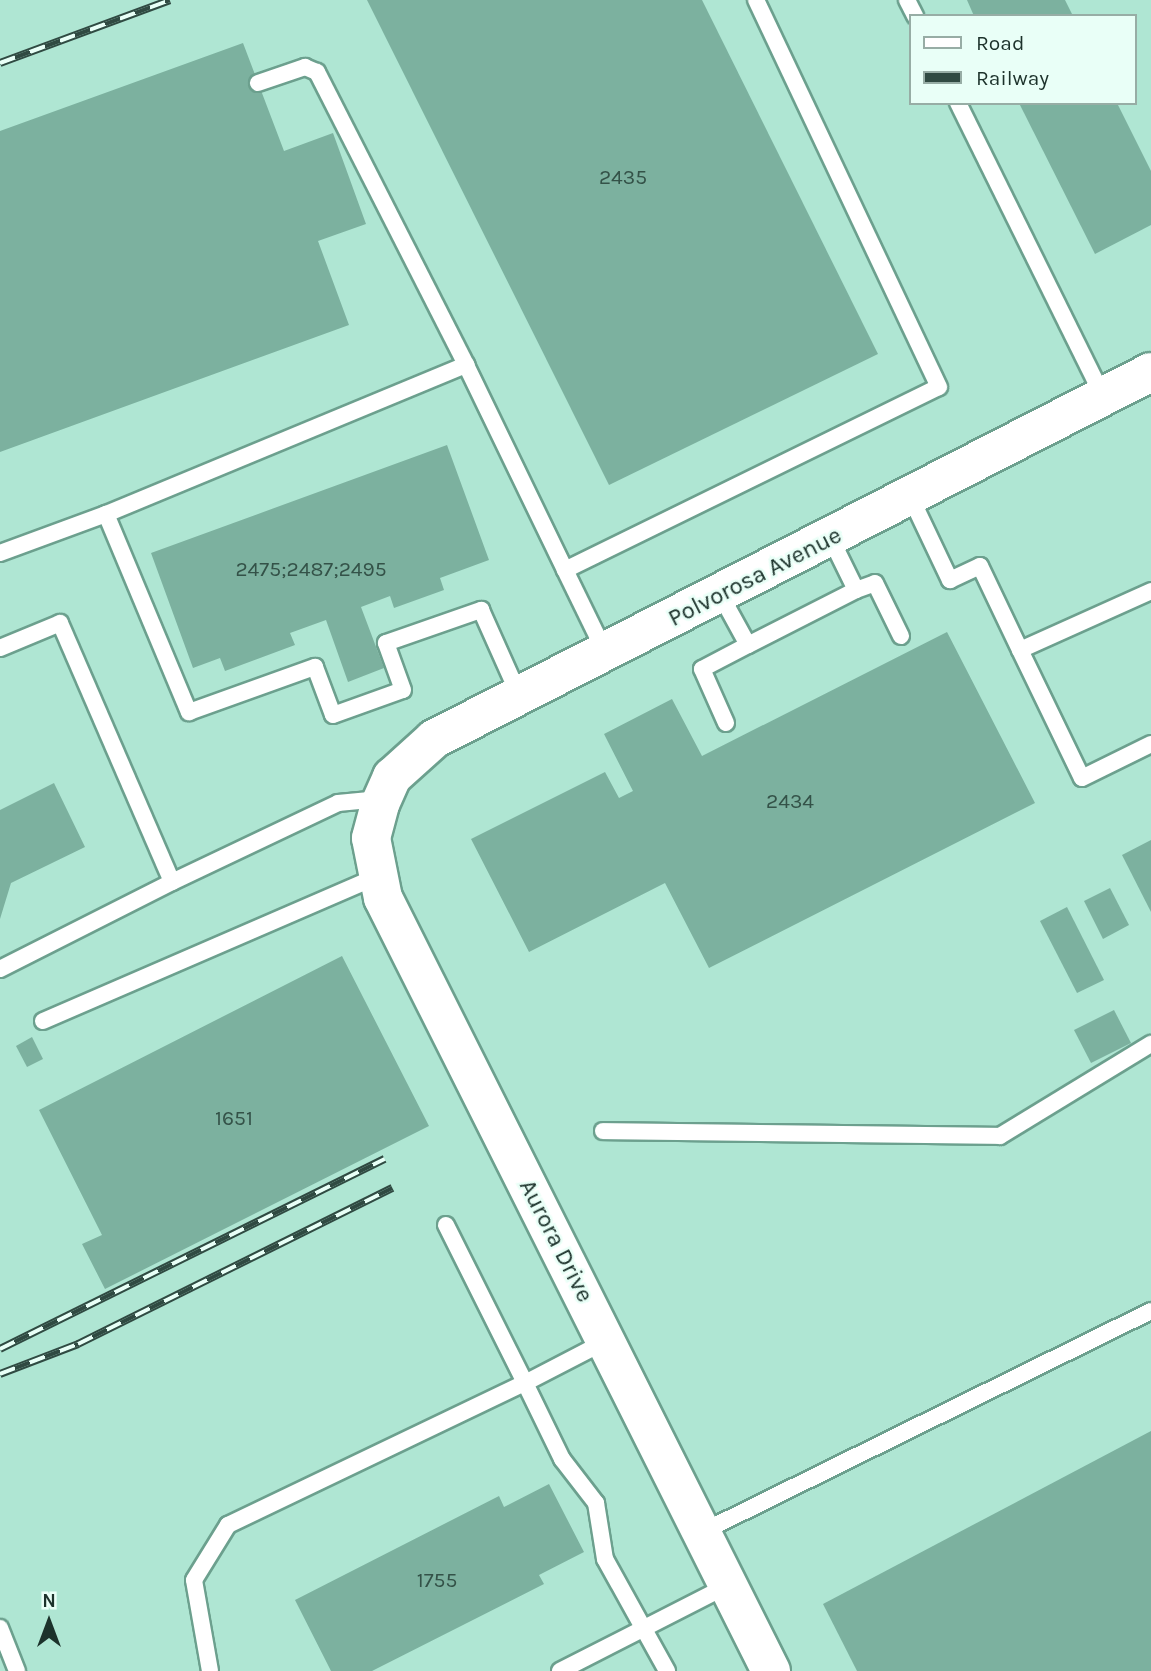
<!DOCTYPE html>
<html>
<head>
<meta charset="utf-8">
<style>
	body { margin:0 }
	#map { position:relative; width:1151px; height:1671px; overflow:hidden; background:#afe6d3; font-family:Karla,sans-serif }
	div>[style] { position:absolute }
	[style*='--x'] { left:calc(var(--x)*1px); top:calc(var(--y)*1px); width:calc(var(--w)*1px); rotate:calc(var(--a)*1deg) }
	.building>* { inset:0; background:#7cb19f }
	.roads { filter:drop-shadow(2px 0 #6ca08e) drop-shadow(-2px 0 #6ca08e) drop-shadow(0 2px #6ca08e) drop-shadow(0 -2px #6ca08e) }
	.service>* { height:16px; margin:-8px; padding:0 8px; transform-origin:8px; border-radius:8px; background:#fff }
	.tertiary>* { height:38px; margin:-19px; padding:0 19px; transform-origin:19px; border-radius:19px; background:#fff }
	.rail>* { height:8px; margin-top:-4px; transform-origin:0; background:repeating-linear-gradient(90deg,#e9fff7 0 16px,#304a42 0 32px); box-sizing:border-box; border-block:2px solid #304a42 }
	span { translate:-50% -50%; white-space:nowrap; text-align:center; line-height:1.15; -webkit-text-stroke:5px #e9fff7; paint-order:stroke }
	.number-label { font-size:21px; color:#345248 }
	.number-label span { -webkit-text-stroke-width:0 }
	.street-label { font-size:24px; color:#1c322b }
	.legend { position:absolute; left:909px; top:14px; width:228px; height:91px; box-sizing:border-box; background:#e9fff7; border:2px solid #97ada5; margin:0; padding:9px 12px; list-style:none; font-size:21px; color:#1c322b }
	.legend li { display:flex; align-items:center; gap:14px; height:35px }
	.legend b { width:35px; border:2px solid #97ada5 }
	.north { position:absolute; left:14px; top:1587px; width:70px; height:70px; -webkit-text-stroke:5px #e9fff7; paint-order:stroke; rotate:0deg; font-size:19px; font-weight:700; line-height:28px; text-align:center; color:#1c322b }
	.north::after { content:''; display:block; margin:auto; width:24px; height:32px; background:#1c322b; clip-path:polygon(50% 0,100% 100%,50% 72%,0 100%) }
</style>
</head>
<body>
<div id="map">
	<div class="building">
		<i style="clip-path:polygon(367px 0,702px 0,878px 354px,609px 485px)"></i>
		<i style="clip-path:polygon(967px 0,1065px 0,1073px 16px,974px 16px)"></i>
		<i style="clip-path:polygon(243px 43px,284px 151px,333px 133px,366px 224px,318px 241px,349px 325px,0 452px,0 131px)"></i>
		<i style="clip-path:polygon(1019px 103px,1117px 103px,1151px 171px,1151px 225px,1095px 254px)"></i>
		<i style="clip-path:polygon(447px 445px,489px 560px,440px 578px,444px 590px,394px 608px,390px 596px,361px 607px,384px 668px,348px 682px,326px 620px,290px 633px,295px 645px,225px 671px,220px 658px,193px 668px,151px 553px)"></i>
		<i style="clip-path:polygon(947px 632px,1035px 803px,709px 968px,665px 883px,529px 952px,471px 839px,605px 772px,619px 798px,633px 791px,604px 734px,672px 699px,702px 756px)"></i>
		<i style="clip-path:polygon(54px 783px,85px 847px,11px 883px,0 919px,0 810px)"></i>
		<i style="clip-path:polygon(1151px 840px,1151px 912px,1122px 855px)"></i>
		<i style="clip-path:polygon(1110px 888px,1129px 925px,1103px 939px,1084px 901px)"></i>
		<i style="clip-path:polygon(1067px 907px,1104px 980px,1077px 993px,1040px 921px)"></i>
		<i style="clip-path:polygon(342px 956px,429px 1126px,105px 1289px,82px 1244px,102px 1235px,39px 1110px)"></i>
		<i style="clip-path:polygon(1114px 1010px,1131px 1043px,1091px 1063px,1074px 1030px)"></i>
		<i style="clip-path:polygon(32px 1037px,43px 1059px,27px 1067px,16px 1046px)"></i>
		<i style="clip-path:polygon(1151px 1431px,1151px 1671px,857px 1671px,823px 1604px)"></i>
		<i style="clip-path:polygon(549px 1484px,584px 1552px,539px 1575px,544px 1584px,372px 1671px,331px 1671px,295px 1600px,499px 1496px,504px 1507px)"></i>
	</div>
	<div class="roads">
		<div class="service">
			<i style="--x:907;--y:0;--w:18;--a:63"></i>
			<i style="--x:258;--y:83;--w:50;--a:-18.8"></i>
			<i style="--x:305;--y:67;--w:13;--a:23"></i>
			<i style="--x:317;--y:72;--w:329;--a:63"></i>
			<i style="--x:958;--y:103;--w:327;--a:63.7"></i>
			<i style="--x:911;--y:498;--w:91;--a:64.6"></i>
			<i style="--x:950;--y:580;--w:33;--a:-25"></i>
			<i style="--x:980;--y:566;--w:93;--a:64.5"></i>
			<i style="--x:1020;--y:650;--w:144;--a:-24.2"></i>
			<i style="--x:106;--y:514;--w:390;--a:-22.5"></i>
			<i style="--x:466;--y:365;--w:228;--a:64.2"></i>
			<i style="--x:565;--y:570;--w:416;--a:-26.1"></i>
			<i style="--x:939;--y:387;--w:428;--a:-115.3"></i>
			<i style="--x:0;--y:553;--w:113;--a:-20.2"></i>
			<i style="--x:106;--y:514;--w:215;--a:67.3"></i>
			<i style="--x:189;--y:712;--w:134;--a:-19.7"></i>
			<i style="--x:315;--y:667;--w:51;--a:69.4"></i>
			<i style="--x:333;--y:715;--w:74;--a:-19.7"></i>
			<i style="--x:403;--y:690;--w:50;--a:-109.9"></i>
			<i style="--x:386;--y:643;--w:101;--a:-19.2"></i>
			<i style="--x:481;--y:610;--w:93;--a:65.9"></i>
			<i style="--x:565;--y:570;--w:91;--a:64"></i>
			<i style="--x:856;--y:590;--w:20;--a:-20"></i>
			<i style="--x:875;--y:583;--w:59;--a:63.9"></i>
			<i style="--x:720;--y:594;--w:58;--a:61.2"></i>
			<i style="--x:748;--y:645;--w:121;--a:-27"></i>
			<i style="--x:856;--y:590;--w:57;--a:-116.1"></i>
			<i style="--x:0;--y:648;--w:65;--a:-22.6"></i>
			<i style="--x:60;--y:623;--w:282;--a:66.6"></i>
			<i style="--x:172;--y:882;--w:184;--a:-25.4"></i>
			<i style="--x:338;--y:803;--w:42;--a:-5.4"></i>
			<i style="--x:1020;--y:650;--w:142;--a:64.2"></i>
			<i style="--x:1082;--y:778;--w:77;--a:-26.2"></i>
			<i style="--x:726;--y:723;--w:59;--a:-114"></i>
			<i style="--x:702;--y:669;--w:52;--a:-27.6"></i>
			<i style="--x:0;--y:969;--w:193;--a:-26.8"></i>
			<i style="--x:43;--y:1021;--w:363;--a:-23.4"></i>
			<i style="--x:603;--y:1131;--w:397;--a:0.7"></i>
			<i style="--x:1000;--y:1136;--w:177;--a:-31.4"></i>
			<i style="--x:446;--y:1225;--w:177;--a:63.4"></i>
			<i style="--x:525;--y:1383;--w:91;--a:-27.4"></i>
			<i style="--x:702;--y:1532;--w:500;--a:-26.21"></i>
			<i style="--x:0;--y:1628;--w:46;--a:68.4"></i>
			<i style="--x:210;--y:1671;--w:92;--a:-100"></i>
			<i style="--x:194;--y:1580;--w:65;--a:-58.3"></i>
			<i style="--x:228;--y:1525;--w:329;--a:-25.6"></i>
			<i style="--x:525;--y:1383;--w:85;--a:64"></i>
			<i style="--x:562;--y:1459;--w:56;--a:52.3"></i>
			<i style="--x:596;--y:1503;--w:57;--a:80.9"></i>
			<i style="--x:605;--y:1559;--w:128;--a:61"></i>
			<i style="--x:560;--y:1671;--w:190;--a:-27"></i>
		</div>
		<div class="tertiary">
			<i style="--x:771;--y:1671;--w:865;--a:-116.65"></i>
			<i style="--x:383;--y:898;--w:61;--a:-101.3"></i>
			<i style="--x:371;--y:838;--w:35;--a:-75"></i>
			<i style="--x:380;--y:804;--w:30;--a:-66"></i>
			<i style="--x:392;--y:777;--w:57;--a:-42.1"></i>
			<i style="--x:434;--y:739;--w:805;--a:-27.11"></i>
		</div>
	</div>
	<div class="rail">
		<i style="--x:0;--y:63;--w:181;--a:-20.3"></i>
		<i style="--x:0;--y:1349;--w:429;--a:-26.3"></i>
		<i style="--x:0;--y:1374;--w:84;--a:-21"></i>
		<i style="--x:78;--y:1344;--w:351;--a:-26.4"></i>
	</div>
	<div class="number-label">
		<span style="left:623px;top:177px">2435</span>
		<span style="left:311px;top:569px">2475;2487;2495</span>
		<span style="left:790px;top:801px">2434</span>
		<span style="left:234px;top:1118px">1651</span>
		<span style="left:437px;top:1580px">1755</span>
	</div>
	<div class="street-label">
		<span style="left:755px;top:577px;rotate:-27deg">Polvorosa Avenue</span>
		<span style="left:556px;top:1241px;rotate:63deg">Aurora Drive</span>
	</div>
	<ul class="legend">
	<li><b style="height:9px;background:#fff"></b>Road</li>
	<li><b style="height:9px;background:#304a42"></b>Railway</li>
	</ul>
	<div class="north">N</div>
</div>
</body>
</html>
